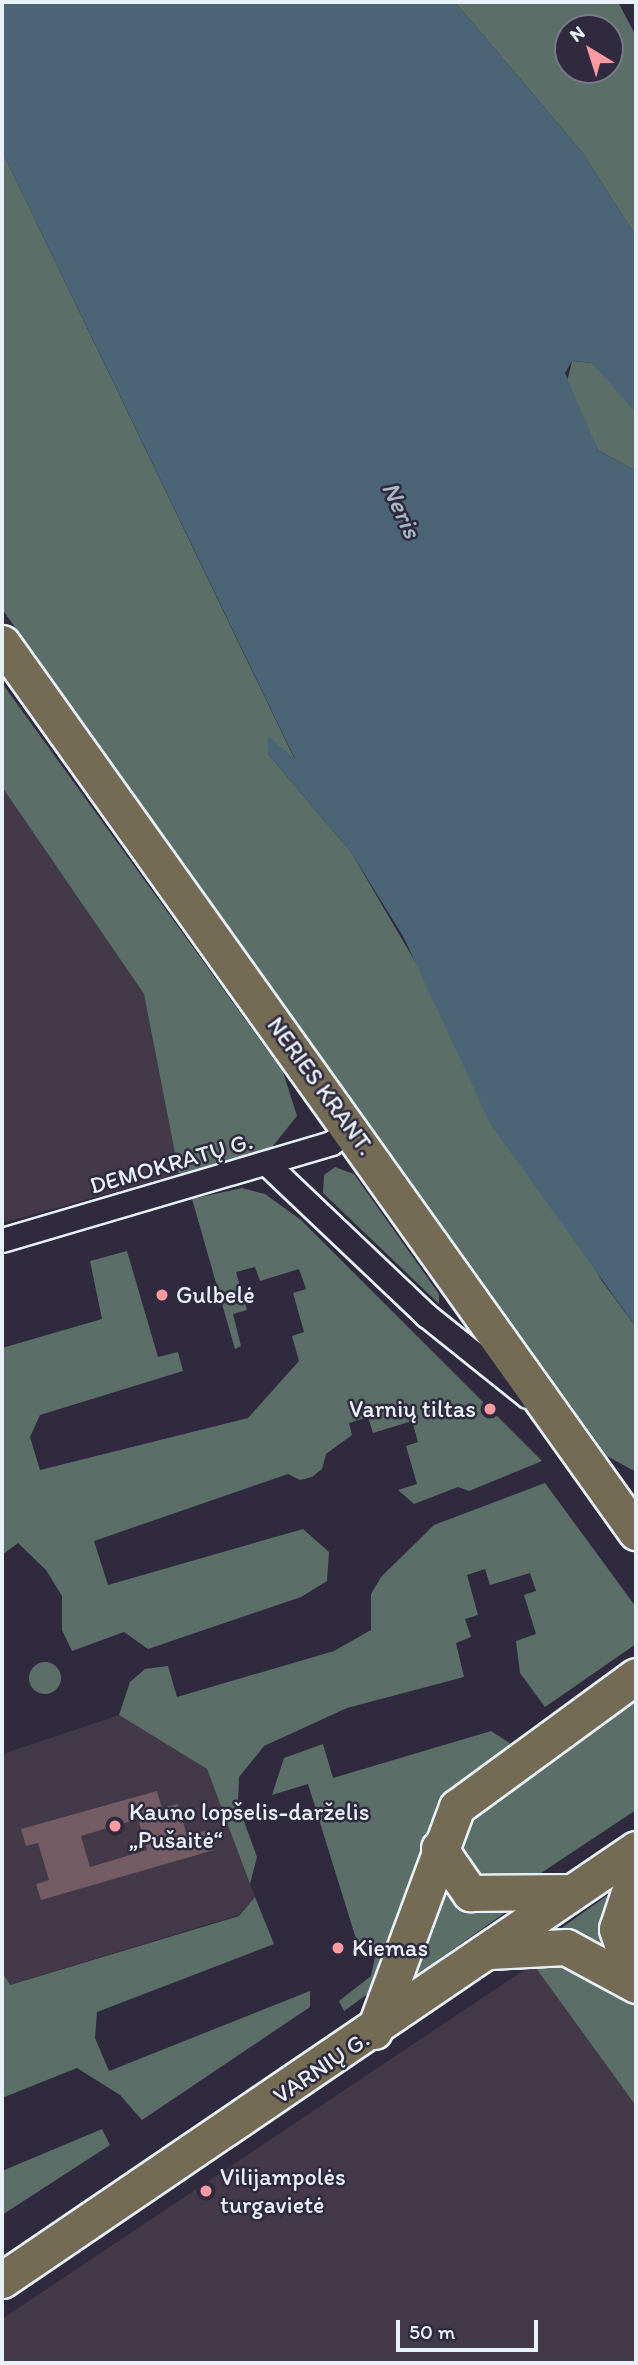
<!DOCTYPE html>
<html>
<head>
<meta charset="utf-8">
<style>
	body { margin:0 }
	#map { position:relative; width:638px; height:2365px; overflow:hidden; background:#2f2a3d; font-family:Itim,sans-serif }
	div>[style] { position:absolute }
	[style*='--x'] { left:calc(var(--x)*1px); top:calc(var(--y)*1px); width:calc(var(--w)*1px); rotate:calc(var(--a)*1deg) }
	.built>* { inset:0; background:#433948 }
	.green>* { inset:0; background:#5b6f68 }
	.round { border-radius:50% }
	.water>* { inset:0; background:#4c6576 }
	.building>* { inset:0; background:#735c63 }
	.roads { filter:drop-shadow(2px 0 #e8f1f8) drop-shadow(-2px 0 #e8f1f8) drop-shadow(0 2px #e8f1f8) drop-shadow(0 -2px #e8f1f8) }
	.street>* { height:23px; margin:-11.5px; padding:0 11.5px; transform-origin:11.5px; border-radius:11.5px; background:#2f2a3d }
	.primary>* { height:35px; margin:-17.5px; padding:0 17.5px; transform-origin:17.5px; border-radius:17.5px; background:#746b55 }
	.dots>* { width:19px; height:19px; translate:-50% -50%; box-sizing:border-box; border:4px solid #2f2a3d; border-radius:50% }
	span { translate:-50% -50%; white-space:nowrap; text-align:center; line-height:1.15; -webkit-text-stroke:5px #2f2a3d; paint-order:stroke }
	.street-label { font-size:24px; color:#e8f1f8 }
	.poi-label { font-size:24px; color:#e8f1f8 }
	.left { translate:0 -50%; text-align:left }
	.right { translate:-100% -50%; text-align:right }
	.water-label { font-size:26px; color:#aab9c4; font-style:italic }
	.frame { position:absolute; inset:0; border:4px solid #e8f1f8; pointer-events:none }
	.north { position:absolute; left:554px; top:14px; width:70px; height:70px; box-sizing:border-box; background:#2f2a3d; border:2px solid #797a88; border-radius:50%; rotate:322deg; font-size:19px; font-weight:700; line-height:28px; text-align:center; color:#e8f1f8 }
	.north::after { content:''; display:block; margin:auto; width:24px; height:32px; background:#ff9aa2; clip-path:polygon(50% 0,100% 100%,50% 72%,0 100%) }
	.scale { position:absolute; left:396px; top:2320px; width:142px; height:32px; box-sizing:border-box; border:4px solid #e8f1f8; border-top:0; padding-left:9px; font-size:21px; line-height:24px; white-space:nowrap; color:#e8f1f8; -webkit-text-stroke:5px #2f2a3d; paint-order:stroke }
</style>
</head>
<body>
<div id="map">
	<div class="built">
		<i style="clip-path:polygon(2px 787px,144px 994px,179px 1174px,2px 1223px)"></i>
		<i style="clip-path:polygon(119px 1715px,207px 1769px,255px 1897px,239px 1915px,9px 1985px,2px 1972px,2px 1754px)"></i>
		<i style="clip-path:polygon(533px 1964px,636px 2106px,636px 2363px,2px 2363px,2px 2319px)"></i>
	</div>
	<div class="green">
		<i style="clip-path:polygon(evenodd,455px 2px,618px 2px,636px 36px,636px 236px,582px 152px,455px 2px,568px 28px,610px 28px,610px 70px,568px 70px,568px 28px)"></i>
		<i style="clip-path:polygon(2px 151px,295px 760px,268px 754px,351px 852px,602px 1281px,636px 1327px,636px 1472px,607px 1456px,2px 609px)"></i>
		<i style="clip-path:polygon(572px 361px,592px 363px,608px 375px,636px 413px,636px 471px,598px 450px,566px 386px)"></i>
		<i style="clip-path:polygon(2px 683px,283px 1072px,297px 1116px,272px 1147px,179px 1174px,144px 994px,2px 787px)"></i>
		<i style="clip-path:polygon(335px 1167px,354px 1174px,439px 1294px,439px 1304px,323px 1193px,324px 1175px)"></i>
		<i style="clip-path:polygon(242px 1188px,265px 1194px,301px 1220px,542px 1461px,469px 1491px,458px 1487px,414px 1504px,398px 1490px,417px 1484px,406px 1446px,418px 1442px,412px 1421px,373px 1433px,368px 1417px,349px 1423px,352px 1435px,326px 1454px,322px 1469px,312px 1477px,300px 1480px,288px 1474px,94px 1541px,108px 1585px,303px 1529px,329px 1552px,327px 1581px,301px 1597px,148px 1649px,124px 1632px,72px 1651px,62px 1630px,62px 1596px,46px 1570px,18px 1543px,2px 1555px,2px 1348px,102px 1319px,90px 1261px,127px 1251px,158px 1357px,178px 1352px,183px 1371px,40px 1415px,30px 1437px,40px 1470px,248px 1418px,299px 1361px,292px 1336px,304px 1332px,293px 1293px,306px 1289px,299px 1269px,260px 1281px,255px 1267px,236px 1272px,247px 1310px,233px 1314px,241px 1346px,235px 1349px,192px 1199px)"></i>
		<i style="clip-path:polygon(545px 1483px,636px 1607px,636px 1644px,545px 1707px,520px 1673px,516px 1641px,536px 1634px,524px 1595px,536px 1591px,530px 1573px,490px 1585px,485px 1569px,467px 1575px,478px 1615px,465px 1619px,471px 1637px,456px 1643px,464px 1677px,347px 1708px,264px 1746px,239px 1777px,238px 1805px,257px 1857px,250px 1884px,207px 1769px,119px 1715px,130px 1682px,145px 1669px,168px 1666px,177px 1697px,334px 1651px,371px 1630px,371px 1594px,381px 1577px,434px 1525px)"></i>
		<i class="round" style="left:29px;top:1662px;width:32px;height:32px"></i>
		<i style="clip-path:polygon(636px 1698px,636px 1810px,520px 1887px,475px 1884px,458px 1843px,466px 1815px)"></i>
		<i style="clip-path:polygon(491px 1731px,511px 1744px,456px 1786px,373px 1990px,344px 2011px,339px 2001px,371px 1976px,376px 1952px,357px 1942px,308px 1784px,272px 1795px,284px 1758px,323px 1744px,333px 1778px)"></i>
		<i style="clip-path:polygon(431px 1878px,467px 1907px,519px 1903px,399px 1987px)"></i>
		<i style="clip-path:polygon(612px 1892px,611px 1955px,549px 1937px)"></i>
		<i style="clip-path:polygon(255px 1897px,274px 1944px,97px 2012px,95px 2038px,109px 2071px,310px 1991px,310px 2007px,142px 2120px,120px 2095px,77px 2068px,2px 2098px,2px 1972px,10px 1985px,239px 1916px)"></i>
		<i style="clip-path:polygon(548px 1958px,618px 1985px,636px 2005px,636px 2106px,533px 1964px)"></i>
		<i style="clip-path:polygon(102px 2129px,110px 2145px,2px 2215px,2px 2171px)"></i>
	</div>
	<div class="water">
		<i style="clip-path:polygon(2px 2px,455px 2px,582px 152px,636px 236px,636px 413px,592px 363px,572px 361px,565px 373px,598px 450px,636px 471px,636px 1327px,491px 1125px,404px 938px,351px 852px,268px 754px,268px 736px,295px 759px,2px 151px)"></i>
	</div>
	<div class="building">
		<i style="clip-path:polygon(evenodd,157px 1791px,162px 1808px,178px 1804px,187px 1836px,208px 1830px,214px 1850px,41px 1900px,36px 1884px,49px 1880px,38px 1843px,26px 1846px,21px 1829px,157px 1791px,138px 1819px,147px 1850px,90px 1867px,81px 1836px,138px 1819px)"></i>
	</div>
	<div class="roads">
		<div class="street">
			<i style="--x:266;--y:1163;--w:221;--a:43.5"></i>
			<i style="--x:426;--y:1315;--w:129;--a:38.7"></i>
			<i style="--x:2;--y:1240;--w:343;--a:-16.4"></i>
			<i style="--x:331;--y:1143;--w:24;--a:-35"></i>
		</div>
		<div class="primary">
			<i style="--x:2;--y:643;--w:1092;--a:54.51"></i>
			<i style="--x:439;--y:1848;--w:55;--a:55.4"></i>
			<i style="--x:470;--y:1893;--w:102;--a:-0.6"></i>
			<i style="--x:490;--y:1951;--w:76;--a:-3"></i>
			<i style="--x:566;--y:1947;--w:80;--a:28.5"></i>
			<i style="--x:635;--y:1983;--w:57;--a:-108.4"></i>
			<i style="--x:617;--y:1929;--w:61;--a:-71.9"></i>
			<i style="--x:374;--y:2031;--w:239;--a:-69.7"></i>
			<i style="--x:457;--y:1807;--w:222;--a:-36.2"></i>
			<i style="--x:2;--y:2280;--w:767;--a:-34.21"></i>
		</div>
	</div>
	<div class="dots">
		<i style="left:162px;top:1295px;background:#ff9aa2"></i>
		<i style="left:490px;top:1409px;background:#ff9aa2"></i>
		<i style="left:115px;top:1826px;background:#ff9aa2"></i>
		<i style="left:338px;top:1948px;background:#ff9aa2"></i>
		<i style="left:206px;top:2191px;background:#ff9aa2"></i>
	</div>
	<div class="street-label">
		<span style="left:321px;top:1086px;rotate:54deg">NERIES KRANT.</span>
		<span style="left:171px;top:1163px;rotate:-16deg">DEMOKRATŲ G.</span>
		<span style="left:321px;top:2067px;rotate:-34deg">VARNIŲ G.</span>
	</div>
	<div class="poi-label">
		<span class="left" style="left:176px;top:1295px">Gulbelė</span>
		<span class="right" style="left:476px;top:1409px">Varnių tiltas</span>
		<span class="left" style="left:129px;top:1826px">Kauno lopšelis-darželis<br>„Pušaitė“</span>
		<span class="left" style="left:352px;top:1948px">Kiemas</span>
		<span class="left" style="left:220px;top:2191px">Vilijampolės<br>turgavietė</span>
	</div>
	<div class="water-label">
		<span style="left:401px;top:510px;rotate:65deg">Neris</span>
	</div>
	<div class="frame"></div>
	<div class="north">N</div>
	<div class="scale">50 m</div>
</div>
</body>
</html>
